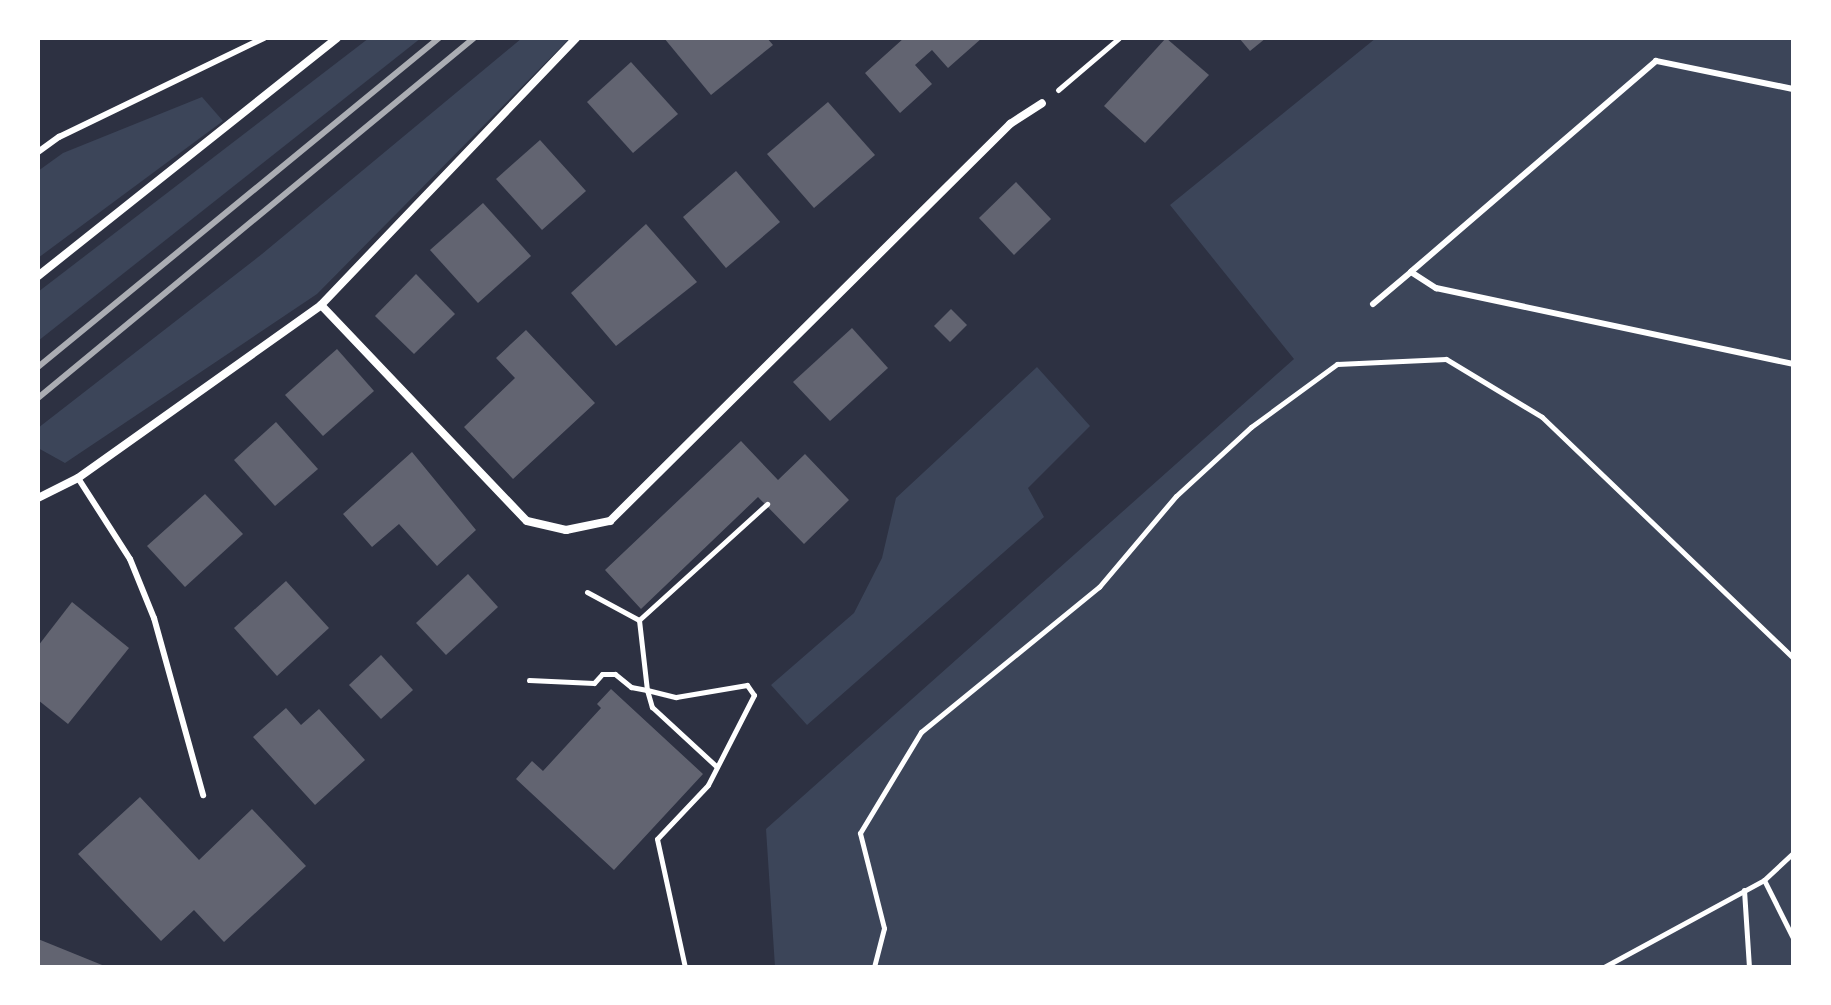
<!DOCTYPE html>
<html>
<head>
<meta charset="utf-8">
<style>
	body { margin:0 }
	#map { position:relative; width:1831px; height:1005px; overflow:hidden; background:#2d3142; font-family:Roboto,sans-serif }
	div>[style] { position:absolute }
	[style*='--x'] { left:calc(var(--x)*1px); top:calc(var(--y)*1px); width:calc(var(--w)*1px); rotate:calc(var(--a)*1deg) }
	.green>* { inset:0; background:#3c4559 }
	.building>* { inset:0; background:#626471 }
	.path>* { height:5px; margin:-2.5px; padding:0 2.5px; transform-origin:2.5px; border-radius:2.5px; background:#fff }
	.service>* { height:6px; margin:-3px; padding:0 3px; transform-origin:3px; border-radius:3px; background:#fff }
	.minor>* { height:8px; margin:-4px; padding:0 4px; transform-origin:4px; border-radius:4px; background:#fff }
	.rail>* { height:6px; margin:-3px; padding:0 3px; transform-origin:3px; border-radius:3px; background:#abadb3 }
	span { translate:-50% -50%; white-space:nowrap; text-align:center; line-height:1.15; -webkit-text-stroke:6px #fff; paint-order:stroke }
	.frame { position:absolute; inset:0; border:40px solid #fff; pointer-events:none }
</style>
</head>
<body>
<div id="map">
	<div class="green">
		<i style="clip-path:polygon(369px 38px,421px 38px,38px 341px,38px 292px)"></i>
		<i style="clip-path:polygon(522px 38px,570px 38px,317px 294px,65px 463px,38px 448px,38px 428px,262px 254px)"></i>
		<i style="clip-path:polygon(1376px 38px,1793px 38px,1793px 967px,775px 967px,766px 829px,1294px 359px,1170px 205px)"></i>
		<i style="clip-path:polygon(202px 97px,223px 121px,38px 258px,38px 171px,63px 153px)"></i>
		<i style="clip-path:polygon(1037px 367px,1090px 426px,1028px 488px,1044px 517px,807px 725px,771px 685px,854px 613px,882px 558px,896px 498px)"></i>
	</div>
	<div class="building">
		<i style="clip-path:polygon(664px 38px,767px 38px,773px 45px,711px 95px)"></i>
		<i style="clip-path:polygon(904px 38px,982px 38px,948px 68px,932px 50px,915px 65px,932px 84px,900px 113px,865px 73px)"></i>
		<i style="clip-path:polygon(1166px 38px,1209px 75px,1145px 143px,1104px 106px)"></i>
		<i style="clip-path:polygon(1239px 38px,1266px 38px,1250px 51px)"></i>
		<i style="clip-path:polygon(631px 62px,678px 114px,633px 153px,587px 102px)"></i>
		<i style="clip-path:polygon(828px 102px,875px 155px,814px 208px,767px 154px)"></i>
		<i style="clip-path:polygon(540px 140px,586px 191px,542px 230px,496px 179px)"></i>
		<i style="clip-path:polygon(736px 171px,780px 222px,726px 268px,683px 217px)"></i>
		<i style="clip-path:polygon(1016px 182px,1051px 219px,1014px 255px,979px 218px)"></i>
		<i style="clip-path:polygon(483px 203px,531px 256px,478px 303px,430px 250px)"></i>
		<i style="clip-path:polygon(646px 224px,697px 282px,616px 346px,571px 293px)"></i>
		<i style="clip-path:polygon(416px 274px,455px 314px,414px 354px,375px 316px)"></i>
		<i style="clip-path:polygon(951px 309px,967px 325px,950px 342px,934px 326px)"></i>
		<i style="clip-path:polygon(852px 328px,888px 368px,830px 421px,793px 382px)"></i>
		<i style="clip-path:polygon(526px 330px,595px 403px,513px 479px,464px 427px,515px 378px,496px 358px)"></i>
		<i style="clip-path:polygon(337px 349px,374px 391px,323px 436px,285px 395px)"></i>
		<i style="clip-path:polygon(276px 422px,318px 469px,275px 506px,234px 460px)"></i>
		<i style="clip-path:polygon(741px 441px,778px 480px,805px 454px,849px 500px,804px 544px,758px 497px,641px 609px,605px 570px)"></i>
		<i style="clip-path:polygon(412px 452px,476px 530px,437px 566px,399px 524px,372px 547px,343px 514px)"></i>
		<i style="clip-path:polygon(205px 494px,243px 534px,185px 587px,147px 546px)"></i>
		<i style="clip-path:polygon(468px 574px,498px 607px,446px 655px,416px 623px)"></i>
		<i style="clip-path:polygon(286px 581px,329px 628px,277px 676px,234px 628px)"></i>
		<i style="clip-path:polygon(72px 602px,129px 648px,68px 724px,38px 700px,38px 646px)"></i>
		<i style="clip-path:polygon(381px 655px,413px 690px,381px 719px,349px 685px)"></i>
		<i style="clip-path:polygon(611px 689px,703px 774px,614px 870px,516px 779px,532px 761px,543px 771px,601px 708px,597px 704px)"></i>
		<i style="clip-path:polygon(286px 708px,301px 725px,319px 709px,365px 760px,315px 805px,253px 737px)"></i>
		<i style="clip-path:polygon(140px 797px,199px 860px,252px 809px,306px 866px,224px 942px,194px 910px,161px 941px,78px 854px)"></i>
		<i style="clip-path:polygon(38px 939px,107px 967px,38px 967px)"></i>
	</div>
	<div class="path">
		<i style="--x:1058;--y:90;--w:80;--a:-40.4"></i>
		<i style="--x:587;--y:592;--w:59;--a:28.3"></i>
		<i style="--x:639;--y:620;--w:173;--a:-42.2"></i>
		<i style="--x:639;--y:620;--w:70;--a:83.5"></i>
		<i style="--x:647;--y:690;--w:30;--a:14"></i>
		<i style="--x:676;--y:697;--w:72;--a:-9.6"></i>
		<i style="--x:747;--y:685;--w:12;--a:55"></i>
		<i style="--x:754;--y:695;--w:101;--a:117.1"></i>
		<i style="--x:708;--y:785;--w:74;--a:133.4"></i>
		<i style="--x:657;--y:839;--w:131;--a:77.7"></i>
		<i style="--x:529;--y:680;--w:65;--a:2.6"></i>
		<i style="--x:594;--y:683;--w:12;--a:-48"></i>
		<i style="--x:602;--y:674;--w:13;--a:0"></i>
		<i style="--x:615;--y:674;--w:21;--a:39"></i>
		<i style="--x:631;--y:687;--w:16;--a:11"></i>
		<i style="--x:647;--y:690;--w:18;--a:74"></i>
		<i style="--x:652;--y:707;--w:88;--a:42.7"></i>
		<i style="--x:1764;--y:880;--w:65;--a:63.4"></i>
		<i style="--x:1744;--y:890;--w:77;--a:86.3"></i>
		<i style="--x:874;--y:967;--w:40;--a:-75.6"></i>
		<i style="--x:884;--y:928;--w:98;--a:-104.2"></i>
		<i style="--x:860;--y:833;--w:118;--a:-58.9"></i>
		<i style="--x:921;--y:732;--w:230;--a:-39.2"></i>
		<i style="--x:1099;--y:587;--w:119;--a:-49.8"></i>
		<i style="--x:1176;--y:496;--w:102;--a:-42.6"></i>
		<i style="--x:1251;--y:427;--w:107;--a:-36.2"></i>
		<i style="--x:1337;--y:364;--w:109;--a:-2.6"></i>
		<i style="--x:1446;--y:359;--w:112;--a:31.1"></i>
		<i style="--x:1542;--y:417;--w:348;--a:43.8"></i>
		<i style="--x:1604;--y:967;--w:182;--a:-28.5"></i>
		<i style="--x:1764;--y:880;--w:40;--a:-43"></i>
	</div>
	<div class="service">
		<i style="--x:1793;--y:89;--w:140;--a:-168.4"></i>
		<i style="--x:1656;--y:61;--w:323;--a:139.3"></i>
		<i style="--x:1411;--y:272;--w:30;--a:33"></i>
		<i style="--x:1436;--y:288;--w:365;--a:12"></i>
		<i style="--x:38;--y:152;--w:26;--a:-36"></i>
		<i style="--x:59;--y:137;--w:228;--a:-25.8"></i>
		<i style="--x:1373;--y:304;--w:50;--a:-40.1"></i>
		<i style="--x:78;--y:478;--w:96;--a:57.3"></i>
		<i style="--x:130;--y:559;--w:64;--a:67.9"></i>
		<i style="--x:154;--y:618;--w:184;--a:74.5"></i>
	</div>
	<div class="minor">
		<i style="--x:38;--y:276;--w:382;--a:-38.5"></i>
		<i style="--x:321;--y:305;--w:298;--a:46.4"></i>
		<i style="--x:527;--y:521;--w:40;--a:13"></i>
		<i style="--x:566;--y:530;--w:45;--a:-11.6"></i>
		<i style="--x:610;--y:521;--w:564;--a:-44.78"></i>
		<i style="--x:1010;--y:124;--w:38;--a:-33"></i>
		<i style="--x:38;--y:498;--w:45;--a:-26.6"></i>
		<i style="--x:78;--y:478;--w:298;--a:-35.4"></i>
		<i style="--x:321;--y:305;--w:369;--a:-46.3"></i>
	</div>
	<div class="rail">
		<i style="--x:38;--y:367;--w:519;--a:-39.37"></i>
		<i style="--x:38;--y:398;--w:565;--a:-39.55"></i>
	</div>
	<div class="frame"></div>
</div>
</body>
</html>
